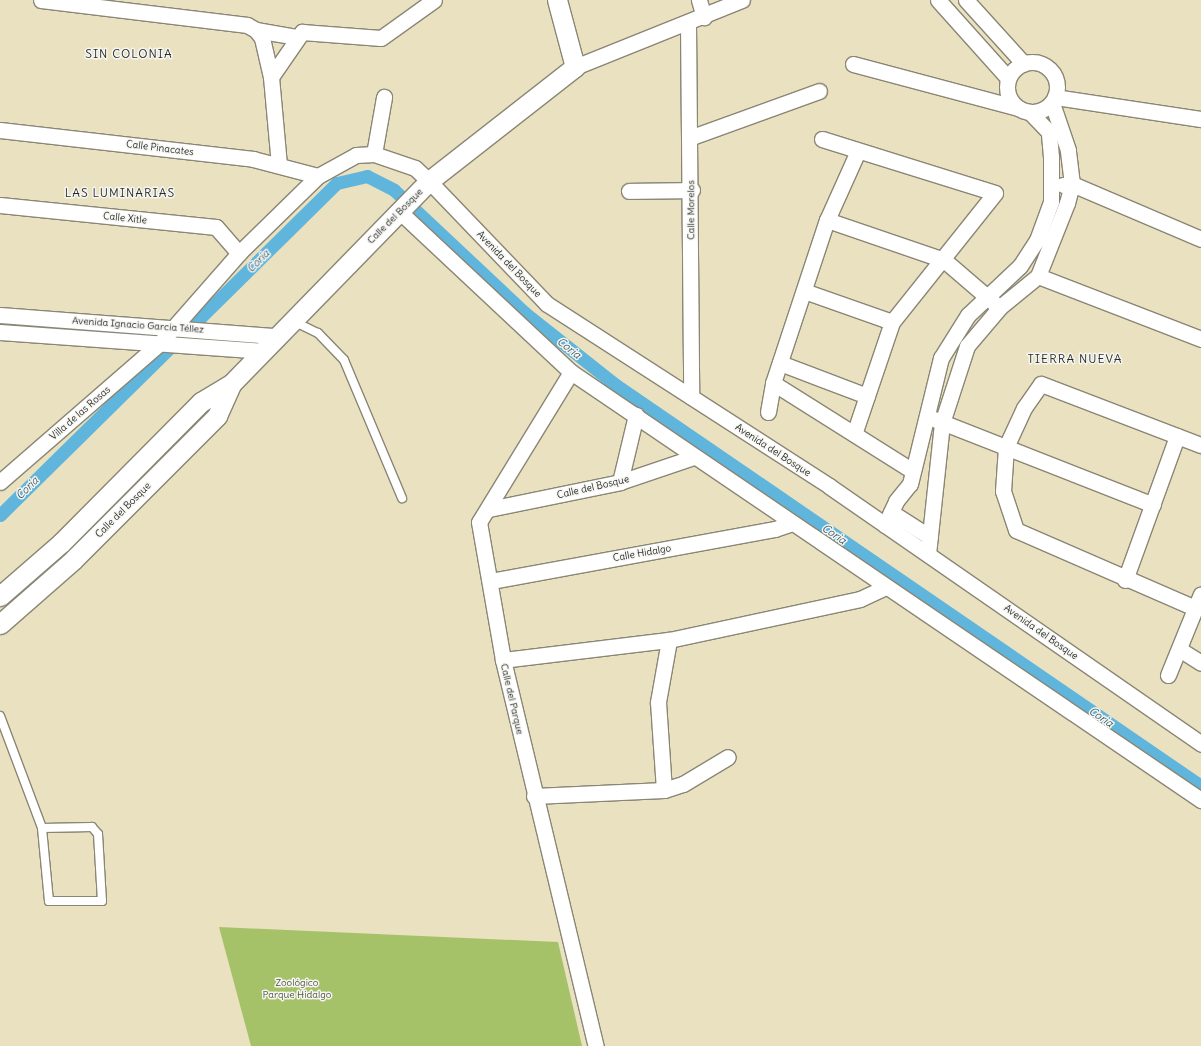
<!DOCTYPE html>
<html>
<head>
<meta charset="utf-8">
<style>
	body { margin:0 }
	#map { position:relative; width:1201px; height:1046px; overflow:hidden; background:#e9e1bf; font-family:Delius,sans-serif }
	div>[style] { position:absolute }
	[style*='--x'] { left:calc(var(--x)*1px); top:calc(var(--y)*1px); width:calc(var(--w)*1px); rotate:calc(var(--a)*1deg) }
	.green>* { inset:0; background:#a6c269 }
	.canal>* { height:13px; margin:-6.5px; padding:0 6.5px; transform-origin:6.5px; border-radius:6.5px; background:#5fb5dc }
	.roads { filter:drop-shadow(1px 0 #8a8675) drop-shadow(-1px 0 #8a8675) drop-shadow(0 1px #8a8675) drop-shadow(0 -1px #8a8675) }
	.service>* { height:8px; margin:-4px; padding:0 4px; transform-origin:4px; border-radius:4px; background:#fff }
	.minor>* { height:15px; margin:-7.5px; padding:0 7.5px; transform-origin:7.5px; border-radius:7.5px; background:#fff }
	.minor>.ring { margin:-7.5px; padding:0; box-sizing:content-box; background:none; border:15px solid #fff; border-radius:50% }
	.tertiary>* { height:19px; margin:-9.5px; padding:0 9.5px; transform-origin:9.5px; border-radius:9.5px; background:#fff }
	span { translate:-50% -50%; white-space:nowrap; text-align:center; line-height:1.15; -webkit-text-stroke:3px #f6f6f2; paint-order:stroke }
	.street-label { font-size:10px; color:#2b2b2b }
	.park-label { font-size:10px; color:#50583e }
	.water-label { font-size:11px; color:#3d5b69; font-style:italic }
	.quarter-label { font-size:12px; color:#2b2b2b; letter-spacing:1px }
</style>
</head>
<body>
<div id="map">
	<div class="green">
		<i style="clip-path:polygon(219px 927px,558px 942px,582px 1046px,251px 1046px)"></i>
	</div>
	<div class="canal">
		<i style="--x:0;--y:515;--w:473;--a:-44.6"></i>
		<i style="--x:337;--y:183;--w:31;--a:-13"></i>
		<i style="--x:367;--y:176;--w:30;--a:27"></i>
		<i style="--x:394;--y:190;--w:180;--a:43.2"></i>
		<i style="--x:525;--y:313;--w:116;--a:38.4"></i>
		<i style="--x:616;--y:385;--w:709;--a:34.43"></i>
	</div>
	<div class="roads">
		<div class="service">
			<i style="--x:293;--y:321;--w:28;--a:26"></i>
			<i style="--x:318;--y:333;--w:37;--a:46"></i>
			<i style="--x:344;--y:360;--w:150;--a:67.2"></i>
			<i style="--x:0;--y:716;--w:120;--a:69.4"></i>
			<i style="--x:42;--y:828;--w:50;--a:-1.1"></i>
			<i style="--x:92;--y:827;--w:9;--a:49"></i>
			<i style="--x:98;--y:834;--w:67;--a:86.6"></i>
			<i style="--x:102;--y:901;--w:53;--a:180"></i>
			<i style="--x:49;--y:901;--w:73;--a:-95.5"></i>
		</div>
		<div class="minor">
			<i style="--x:41;--y:0;--w:208;--a:6.9"></i>
			<i style="--x:247;--y:25;--w:10;--a:29"></i>
			<i style="--x:256;--y:30;--w:10;--a:53"></i>
			<i style="--x:262;--y:38;--w:40;--a:77"></i>
			<i style="--x:271;--y:77;--w:88;--a:84.8"></i>
			<i style="--x:699;--y:0;--w:18;--a:74"></i>
			<i style="--x:938;--y:0;--w:105;--a:48.1"></i>
			<i style="--x:966;--y:0;--w:86;--a:47.8"></i>
			<i style="--x:688;--y:23;--w:374;--a:89.5"></i>
			<i style="--x:256;--y:30;--w:42;--a:9.7"></i>
			<i class="ring" style="left:1007px;top:62px;width:35px;height:35px"></i>
			<i style="--x:853;--y:64;--w:171;--a:14.9"></i>
			<i style="--x:575;--y:67;--w:180;--a:-21.9"></i>
			<i style="--x:271;--y:77;--w:55;--a:-55.4"></i>
			<i style="--x:302;--y:32;--w:79;--a:4.3"></i>
			<i style="--x:381;--y:38;--w:65;--a:-35.6"></i>
			<i style="--x:1055;--y:97;--w:148;--a:8.6"></i>
			<i style="--x:0;--y:130;--w:255;--a:6.5"></i>
			<i style="--x:253;--y:159;--w:67;--a:14.7"></i>
			<i style="--x:692;--y:137;--w:135;--a:-19.9"></i>
			<i style="--x:822;--y:139;--w:181;--a:17.3"></i>
			<i style="--x:995;--y:193;--w:165;--a:128.6"></i>
			<i style="--x:892;--y:322;--w:118;--a:108.7"></i>
			<i style="--x:374;--y:154;--w:58;--a:-80"></i>
			<i style="--x:1063;--y:185;--w:9;--a:-6"></i>
			<i style="--x:1072;--y:184;--w:140;--a:23.1"></i>
			<i style="--x:629;--y:191;--w:63;--a:-0.9"></i>
			<i style="--x:0;--y:205;--w:217;--a:5.8"></i>
			<i style="--x:216;--y:227;--w:35;--a:49"></i>
			<i style="--x:400;--y:212;--w:234;--a:43.1"></i>
			<i style="--x:571;--y:372;--w:762;--a:34.19"></i>
			<i style="--x:827;--y:220;--w:124;--a:18.9"></i>
			<i style="--x:944;--y:260;--w:66;--a:40.7"></i>
			<i style="--x:1038;--y:276;--w:175;--a:21.1"></i>
			<i style="--x:804;--y:291;--w:93;--a:19.4"></i>
			<i style="--x:0;--y:315;--w:277;--a:4.4"></i>
			<i style="--x:0;--y:332;--w:265;--a:4.1"></i>
			<i style="--x:780;--y:363;--w:93;--a:20.8"></i>
			<i style="--x:571;--y:372;--w:176;--a:121.5"></i>
			<i style="--x:479;--y:522;--w:140;--a:80.1"></i>
			<i style="--x:503;--y:660;--w:397;--a:76.5"></i>
			<i style="--x:773;--y:383;--w:163;--a:32.2"></i>
			<i style="--x:768;--y:412;--w:29;--a:-80"></i>
			<i style="--x:773;--y:383;--w:172;--a:-71.7"></i>
			<i style="--x:827;--y:220;--w:76;--a:-65.8"></i>
			<i style="--x:934;--y:419;--w:235;--a:21.4"></i>
			<i style="--x:0;--y:482;--w:212;--a:-41"></i>
			<i style="--x:160;--y:343;--w:120;--a:-48.7"></i>
			<i style="--x:239;--y:253;--w:110;--a:-44.3"></i>
			<i style="--x:318;--y:176;--w:43;--a:-28.9"></i>
			<i style="--x:356;--y:155;--w:18;--a:-3"></i>
			<i style="--x:374;--y:154;--w:43;--a:18.9"></i>
			<i style="--x:415;--y:168;--w:19;--a:43"></i>
			<i style="--x:429;--y:181;--w:170;--a:46.2"></i>
			<i style="--x:547;--y:304;--w:336;--a:32.8"></i>
			<i style="--x:829;--y:486;--w:453;--a:34.7"></i>
			<i style="--x:620;--y:482;--w:69;--a:-76.6"></i>
			<i style="--x:489;--y:509;--w:134;--a:-11.6"></i>
			<i style="--x:620;--y:482;--w:78;--a:-18.7"></i>
			<i style="--x:891;--y:512;--w:46;--a:32.7"></i>
			<i style="--x:885;--y:525;--w:26;--a:-65"></i>
			<i style="--x:896;--y:501;--w:22;--a:-51"></i>
			<i style="--x:910;--y:484;--w:130;--a:-76.2"></i>
			<i style="--x:941;--y:358;--w:51;--a:-57.9"></i>
			<i style="--x:968;--y:315;--w:71;--a:-43.3"></i>
			<i style="--x:1020;--y:266;--w:31;--a:-57"></i>
			<i style="--x:1037;--y:240;--w:40;--a:-69.8"></i>
			<i style="--x:1051;--y:202;--w:45;--a:-90"></i>
			<i style="--x:1051;--y:157;--w:25;--a:-95"></i>
			<i style="--x:1049;--y:132;--w:28;--a:-134"></i>
			<i style="--x:928;--y:554;--w:132;--a:-83.9"></i>
			<i style="--x:942;--y:423;--w:81;--a:-72"></i>
			<i style="--x:967;--y:346;--w:51;--a:-49.8"></i>
			<i style="--x:1000;--y:307;--w:49;--a:-39.2"></i>
			<i style="--x:1038;--y:276;--w:79;--a:-68.3"></i>
			<i style="--x:1067;--y:203;--w:20;--a:-75"></i>
			<i style="--x:1072;--y:184;--w:34;--a:-97"></i>
			<i style="--x:1068;--y:150;--w:50;--a:-108.8"></i>
			<i style="--x:1125;--y:580;--w:153;--a:-70.1"></i>
			<i style="--x:491;--y:581;--w:289;--a:-10.4"></i>
			<i style="--x:775;--y:529;--w:18;--a:-19"></i>
			<i style="--x:1195;--y:608;--w:195;--a:-156.5"></i>
			<i style="--x:1016;--y:530;--w:41;--a:-108.4"></i>
			<i style="--x:1003;--y:491;--w:44;--a:-86.1"></i>
			<i style="--x:1006;--y:447;--w:43;--a:-65.2"></i>
			<i style="--x:1024;--y:408;--w:29;--a:-55"></i>
			<i style="--x:1041;--y:384;--w:171;--a:20.9"></i>
			<i style="--x:1179;--y:649;--w:26;--a:32"></i>
			<i style="--x:503;--y:660;--w:167;--a:-6.9"></i>
			<i style="--x:669;--y:640;--w:195;--a:-12.1"></i>
			<i style="--x:860;--y:599;--w:29;--a:-25"></i>
			<i style="--x:1168;--y:675;--w:87;--a:-67.8"></i>
			<i style="--x:664;--y:790;--w:88;--a:-93.9"></i>
			<i style="--x:658;--y:702;--w:63;--a:-79.9"></i>
			<i style="--x:534;--y:796;--w:130;--a:-2.6"></i>
			<i style="--x:664;--y:790;--w:20;--a:-18"></i>
			<i style="--x:683;--y:784;--w:52;--a:-31"></i>
		</div>
		<div class="tertiary">
			<i style="--x:0;--y:596;--w:81;--a:-41"></i>
			<i style="--x:61;--y:543;--w:199;--a:-45.2"></i>
			<i style="--x:201;--y:402;--w:35;--a:-31"></i>
			<i style="--x:231;--y:384;--w:284;--a:-45.7"></i>
			<i style="--x:429;--y:181;--w:185;--a:-38"></i>
			<i style="--x:575;--y:67;--w:69;--a:-105"></i>
			<i style="--x:0;--y:624;--w:97;--a:-41.2"></i>
			<i style="--x:73;--y:560;--w:204;--a:-45"></i>
			<i style="--x:217;--y:416;--w:35;--a:-66"></i>
		</div>
	</div>
	<div class="street-label">
		<span style="left:160px;top:148px;rotate:7deg">Calle Pinacates</span>
		<span style="left:691px;top:210px;rotate:-90deg">Calle Morelos</span>
		<span style="left:395px;top:216px;rotate:-45deg">Calle del Bosque</span>
		<span style="left:125px;top:218px;rotate:6deg">Calle Xitle</span>
		<span style="left:509px;top:264px;rotate:46deg">Avenida del Bosque</span>
		<span style="left:138px;top:325px;rotate:4deg">Avenida Ignacio García Téllez</span>
		<span style="left:80px;top:413px;rotate:-41deg">Villa de las Rosas</span>
		<span style="left:773px;top:450px;rotate:33deg">Avenida del Bosque</span>
		<span style="left:593px;top:487px;rotate:-13deg">Calle del Bosque</span>
		<span style="left:123px;top:510px;rotate:-45deg">Calle del Bosque</span>
		<span style="left:642px;top:553px;rotate:-10deg">Calle Hidalgo</span>
		<span style="left:1041px;top:632px;rotate:35deg">Avenida del Bosque</span>
		<span style="left:512px;top:699px;rotate:77deg">Calle del Parque</span>
	</div>
	<div class="park-label">
		<span style="left:297px;top:988px">Zoológico<br>Parque Hidalgo</span>
	</div>
	<div class="water-label">
		<span style="left:258px;top:261px;rotate:-45deg">Coria</span>
		<span style="left:569px;top:348px;rotate:38deg">Coria</span>
		<span style="left:27px;top:488px;rotate:-45deg">Coria</span>
		<span style="left:834px;top:534px;rotate:34deg">Coria</span>
		<span style="left:1101px;top:717px;rotate:34deg">Coria</span>
	</div>
	<div class="quarter-label">
		<span style="left:129px;top:54px">SIN COLONIA</span>
		<span style="left:120px;top:193px">LAS LUMINARIAS</span>
		<span style="left:1075px;top:359px">TIERRA NUEVA</span>
	</div>
</div>
</body>
</html>
